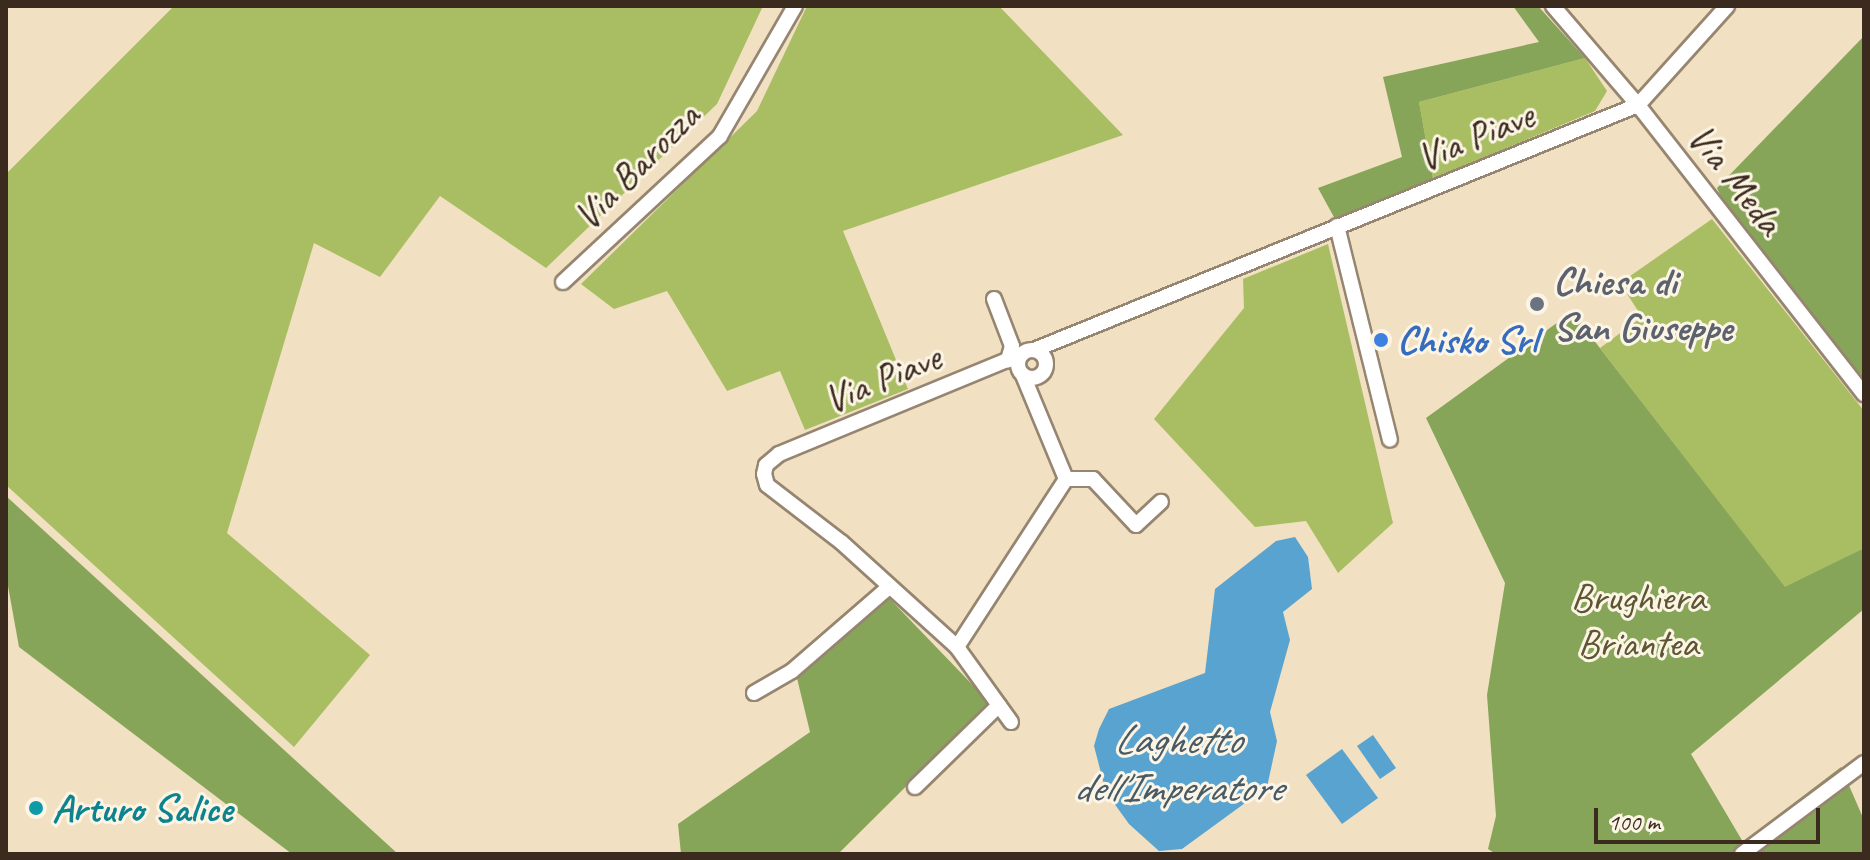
<!DOCTYPE html>
<html>
<head>
<meta charset="utf-8">
<style>
	body { margin:0 }
	#map { position:relative; width:1870px; height:860px; overflow:hidden; background:#f1e0c1; font-family:Caveat,sans-serif }
	div>[style] { position:absolute }
	[style*='--x'] { left:calc(var(--x)*1px); top:calc(var(--y)*1px); width:calc(var(--w)*1px); rotate:calc(var(--a)*1deg) }
	.green>* { inset:0; background:#a9be62 }
	.forest>* { inset:0; background:#86a558 }
	.water>* { inset:0; background:#58a3d0 }
	.roads { filter:drop-shadow(2px 0 #968570) drop-shadow(-2px 0 #968570) drop-shadow(0 2px #968570) drop-shadow(0 -2px #968570) }
	.minor>* { height:14px; margin:-7px; padding:0 7px; transform-origin:7px; border-radius:7px; background:#fff }
	.minor>.ring { margin:-7px; padding:0; box-sizing:content-box; background:none; border:14px solid #fff; border-radius:50% }
	.dots>* { width:22px; height:22px; translate:-50% -50%; box-sizing:border-box; border:4px solid #fcf5e5; border-radius:50% }
	span { translate:-50% -50%; white-space:nowrap; text-align:center; line-height:1.15; -webkit-text-stroke:6px #fcf5e5; paint-order:stroke }
	.street-label { font-size:40px; color:#3b2a1e }
	.worship-label { font-size:40px; color:#5b616d; font-weight:700 }
	.left { translate:0 -50%; text-align:left }
	.shop-label { font-size:40px; color:#366cbe; font-weight:700 }
	.park-label { font-size:40px; color:#5c5632 }
	.culture-label { font-size:40px; color:#0d838f; font-weight:700 }
	.water-label { font-size:42px; color:#475a65; font-style:italic }
	.frame { position:absolute; inset:0; border:8px solid #3b2a1e; pointer-events:none }
	.scale { position:absolute; left:1594px; top:808px; width:226px; height:36px; box-sizing:border-box; border:4px solid #3b2a1e; border-top:0; padding-left:10px; font-size:24px; line-height:28px; white-space:nowrap; color:#3b2a1e; -webkit-text-stroke:6px #fcf5e5; paint-order:stroke }
</style>
</head>
<body>
<div id="map">
	<div class="green">
		<i style="clip-path:polygon(174px 6px,763px 6px,717px 104px,546px 268px,440px 196px,380px 277px,314px 243px,227px 533px,370px 655px,294px 747px,6px 485px,6px 174px)"></i>
		<i style="clip-path:polygon(807px 6px,999px 6px,1123px 135px,843px 231px,908px 389px,805px 430px,780px 371px,727px 391px,667px 291px,614px 309px,581px 284px,757px 111px)"></i>
		<i style="clip-path:polygon(1585px 58px,1607px 91px,1595px 111px,1433px 179px,1419px 102px)"></i>
		<i style="clip-path:polygon(1712px 219px,1864px 411px,1864px 548px,1785px 588px,1600px 348px,1642px 317px,1620px 283px)"></i>
		<i style="clip-path:polygon(1328px 244px,1393px 523px,1338px 573px,1306px 521px,1255px 527px,1154px 419px,1244px 308px,1243px 279px)"></i>
	</div>
	<div class="forest">
		<i style="clip-path:polygon(1513px 6px,1538px 6px,1585px 58px,1419px 102px,1433px 179px,1335px 219px,1318px 188px,1402px 157px,1383px 77px,1539px 42px)"></i>
		<i style="clip-path:polygon(1864px 36px,1864px 385px,1729px 214px,1717px 188px)"></i>
		<i style="clip-path:polygon(1572px 312px,1785px 587px,1864px 548px,1864px 609px,1691px 754px,1743px 842px,1841px 767px,1864px 820px,1864px 854px,1496px 854px,1488px 849px,1496px 816px,1487px 695px,1505px 583px,1426px 418px)"></i>
		<i style="clip-path:polygon(6px 496px,398px 854px,292px 854px,19px 647px,6px 575px)"></i>
		<i style="clip-path:polygon(887px 596px,990px 703px,838px 854px,681px 854px,678px 824px,810px 732px,796px 674px)"></i>
	</div>
	<div class="water">
		<i style="clip-path:polygon(1295px 537px,1308px 557px,1312px 589px,1283px 612px,1290px 640px,1270px 712px,1277px 741px,1267px 787px,1182px 849px,1159px 851px,1129px 824px,1106px 792px,1094px 746px,1099px 729px,1109px 709px,1205px 673px,1215px 589px,1276px 541px)"></i>
		<i style="clip-path:polygon(1373px 735px,1396px 768px,1380px 779px,1357px 746px)"></i>
		<i style="clip-path:polygon(1342px 749px,1378px 798px,1342px 824px,1306px 775px)"></i>
	</div>
	<div class="roads">
		<div class="minor">
			<i style="--x:1553;--y:6;--w:130;--a:49.4"></i>
			<i style="--x:1638;--y:105;--w:367;--a:52"></i>
			<i style="--x:1337;--y:226;--w:220;--a:76.1"></i>
			<i style="--x:563;--y:282;--w:214;--a:-42.9"></i>
			<i style="--x:720;--y:136;--w:150;--a:-60"></i>
			<i style="--x:994;--y:299;--w:50;--a:69"></i>
			<i style="--x:1012;--y:346;--w:15;--a:106"></i>
			<i style="--x:1034;--y:350;--w:652;--a:-22.08"></i>
			<i style="--x:1638;--y:105;--w:133;--a:-48"></i>
			<i class="ring" style="left:1018px;top:350px;width:14px;height:14px"></i>
			<i style="--x:1066;--y:479;--w:27;--a:0"></i>
			<i style="--x:1093;--y:479;--w:63;--a:46.9"></i>
			<i style="--x:1136;--y:525;--w:34;--a:-43"></i>
			<i style="--x:957;--y:647;--w:200;--a:-57"></i>
			<i style="--x:1066;--y:479;--w:113;--a:-112.5"></i>
			<i style="--x:754;--y:693;--w:44;--a:-30.1"></i>
			<i style="--x:792;--y:671;--w:128;--a:-40.9"></i>
			<i style="--x:1011;--y:722;--w:92;--a:-125.8"></i>
			<i style="--x:957;--y:647;--w:156;--a:-137.8"></i>
			<i style="--x:841;--y:542;--w:93;--a:-142.4"></i>
			<i style="--x:767;--y:485;--w:11;--a:-105"></i>
			<i style="--x:764;--y:474;--w:9;--a:-77"></i>
			<i style="--x:766;--y:465;--w:17;--a:-40"></i>
			<i style="--x:779;--y:454;--w:263;--a:-22.4"></i>
			<i style="--x:915;--y:787;--w:117;--a:-44.3"></i>
			<i style="--x:1742;--y:854;--w:152;--a:-36.7"></i>
		</div>
	</div>
	<div class="dots">
		<i style="left:1537px;top:304px;background:#6b7280"></i>
		<i style="left:1381px;top:340px;background:#3f7fe0"></i>
		<i style="left:36px;top:808px;background:#0f9aa8"></i>
	</div>
	<div class="street-label">
		<span style="left:1475px;top:136px;rotate:-22deg">Via Piave</span>
		<span style="left:636px;top:166px;rotate:-45deg">Via Barozza</span>
		<span style="left:1736px;top:179px;rotate:52deg">Via Meda</span>
		<span style="left:882px;top:378px;rotate:-22deg">Via Piave</span>
	</div>
	<div class="worship-label">
		<span class="left" style="left:1553px;top:304px">Chiesa di<br>San Giuseppe</span>
	</div>
	<div class="shop-label">
		<span class="left" style="left:1397px;top:340px">Chisko Srl</span>
	</div>
	<div class="park-label">
		<span style="left:1638px;top:620px">Brughiera<br>Briantea</span>
	</div>
	<div class="culture-label">
		<span class="left" style="left:52px;top:808px">Arturo Salice</span>
	</div>
	<div class="water-label">
		<span style="left:1177px;top:764px">Laghetto<br>dell'Imperatore</span>
	</div>
	<div class="frame"></div>
	<div class="scale">100 m</div>
</div>
</body>
</html>
